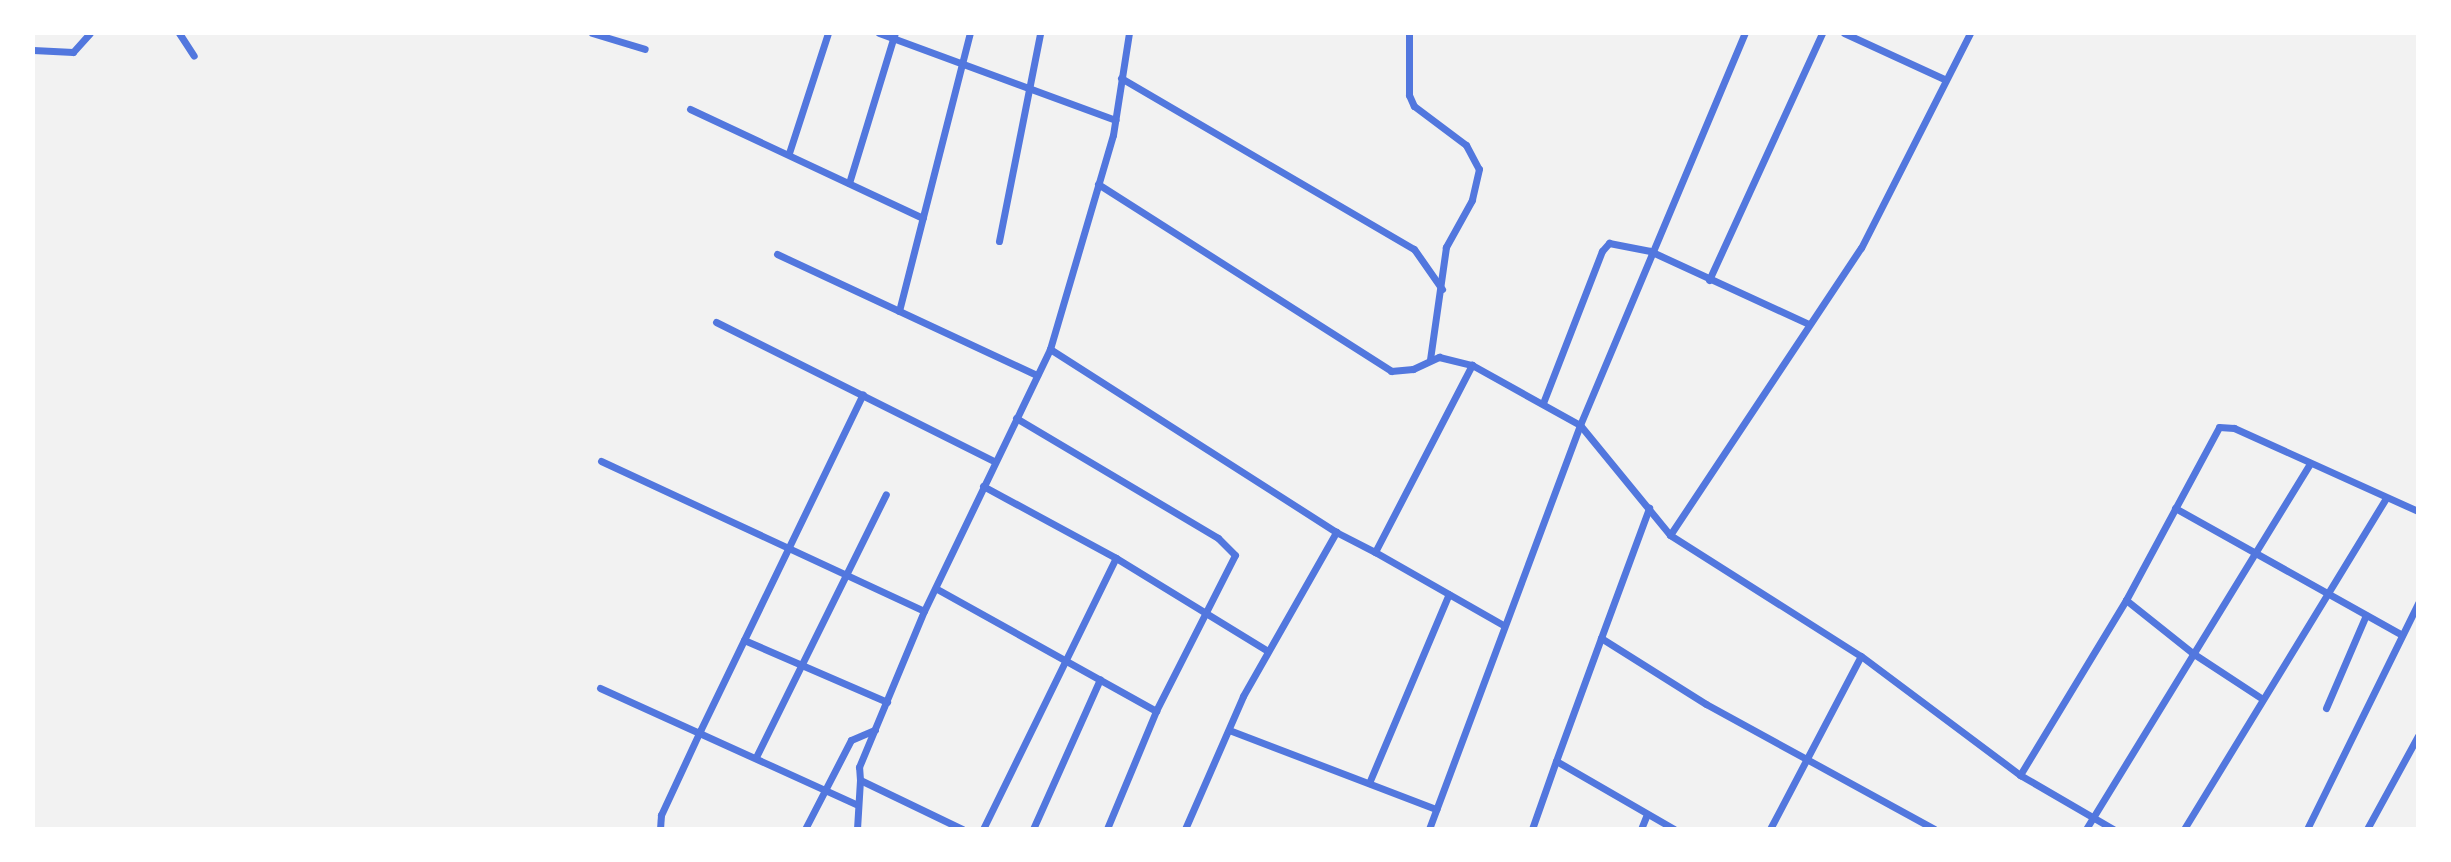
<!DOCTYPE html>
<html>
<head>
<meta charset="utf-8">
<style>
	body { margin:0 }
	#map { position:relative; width:2451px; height:862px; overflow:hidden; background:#f2f2f2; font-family:Helvetica,sans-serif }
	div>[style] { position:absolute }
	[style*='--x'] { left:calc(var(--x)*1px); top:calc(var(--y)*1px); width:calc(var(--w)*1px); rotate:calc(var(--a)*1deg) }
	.minor>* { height:7px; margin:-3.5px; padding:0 3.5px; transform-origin:3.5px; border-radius:3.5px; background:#5277de }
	span { translate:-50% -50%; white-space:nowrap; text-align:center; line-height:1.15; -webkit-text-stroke:5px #fff; paint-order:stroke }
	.frame { position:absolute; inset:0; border:35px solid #fff; pointer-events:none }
</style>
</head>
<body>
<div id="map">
	<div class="minor">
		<i style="--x:179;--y:33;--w:27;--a:57"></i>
		<i style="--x:592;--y:33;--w:55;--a:16.8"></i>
		<i style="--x:879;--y:33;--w:252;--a:20.2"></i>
		<i style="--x:1409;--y:33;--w:62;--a:90"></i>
		<i style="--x:1409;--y:95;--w:12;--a:66"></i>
		<i style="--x:1414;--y:106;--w:65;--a:36.9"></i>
		<i style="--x:1466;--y:145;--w:27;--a:62"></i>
		<i style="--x:1479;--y:169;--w:32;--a:103"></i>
		<i style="--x:1472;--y:200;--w:54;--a:119"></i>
		<i style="--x:1446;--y:247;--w:113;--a:98.1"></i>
		<i style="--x:1844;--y:33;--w:112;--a:24.7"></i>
		<i style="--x:33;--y:50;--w:40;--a:2.9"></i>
		<i style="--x:73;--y:52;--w:25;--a:-48"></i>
		<i style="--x:1121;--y:78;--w:339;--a:30.3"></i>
		<i style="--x:1414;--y:249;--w:49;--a:55"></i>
		<i style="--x:690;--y:109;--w:257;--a:25.1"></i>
		<i style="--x:789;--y:153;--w:126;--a:-72"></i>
		<i style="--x:849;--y:183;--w:157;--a:-73"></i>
		<i style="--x:1098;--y:184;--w:348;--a:32.5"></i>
		<i style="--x:1391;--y:371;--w:22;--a:-5"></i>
		<i style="--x:1413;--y:369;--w:29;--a:-25"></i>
		<i style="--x:1439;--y:357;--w:34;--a:14"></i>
		<i style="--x:1472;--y:365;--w:124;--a:29.1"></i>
		<i style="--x:1580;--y:425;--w:142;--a:50.7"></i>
		<i style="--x:1670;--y:535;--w:226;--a:32.4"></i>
		<i style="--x:1861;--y:656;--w:199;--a:36.8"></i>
		<i style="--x:2020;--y:775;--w:108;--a:30.1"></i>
		<i style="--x:999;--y:241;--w:212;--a:-78.8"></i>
		<i style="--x:777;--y:254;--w:287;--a:25"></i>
		<i style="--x:1709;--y:280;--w:272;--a:-65.4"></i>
		<i style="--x:899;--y:311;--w:287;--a:-75.7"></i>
		<i style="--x:716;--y:322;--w:312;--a:26.6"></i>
		<i style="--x:1050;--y:349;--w:340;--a:32.6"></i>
		<i style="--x:1543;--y:403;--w:163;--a:-68.8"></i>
		<i style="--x:1602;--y:251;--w:11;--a:-49"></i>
		<i style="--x:1609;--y:243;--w:42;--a:11"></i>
		<i style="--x:1650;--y:251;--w:175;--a:24.7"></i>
		<i style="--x:1016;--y:418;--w:235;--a:30.7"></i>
		<i style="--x:1218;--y:538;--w:24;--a:45"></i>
		<i style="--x:1235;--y:555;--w:175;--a:116.9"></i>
		<i style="--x:1156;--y:711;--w:128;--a:112.6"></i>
		<i style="--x:601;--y:461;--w:356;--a:24.9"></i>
		<i style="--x:983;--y:486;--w:151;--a:28.4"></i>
		<i style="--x:1116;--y:558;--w:178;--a:31.5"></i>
		<i style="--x:2175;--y:508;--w:260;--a:29.2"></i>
		<i style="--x:1670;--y:535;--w:345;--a:-56.4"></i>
		<i style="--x:1861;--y:248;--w:241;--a:-63.1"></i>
		<i style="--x:1375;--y:552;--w:147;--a:29.7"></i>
		<i style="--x:937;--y:589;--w:251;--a:29.1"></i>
		<i style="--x:2126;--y:600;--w:87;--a:38.5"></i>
		<i style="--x:2194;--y:654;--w:80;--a:33.3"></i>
		<i style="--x:1601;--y:638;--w:139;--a:-69.7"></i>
		<i style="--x:744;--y:640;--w:156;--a:23.4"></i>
		<i style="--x:600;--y:688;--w:281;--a:24.4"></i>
		<i style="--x:2326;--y:708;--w:101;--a:-66.7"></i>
		<i style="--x:1229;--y:730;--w:222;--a:20.9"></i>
		<i style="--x:756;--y:757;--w:293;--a:-63.7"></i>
		<i style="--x:2020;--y:775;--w:205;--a:-58.8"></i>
		<i style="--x:2126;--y:600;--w:196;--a:-61.7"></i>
		<i style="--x:2219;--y:427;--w:15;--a:4"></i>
		<i style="--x:2234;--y:428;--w:202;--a:24.3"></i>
		<i style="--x:1369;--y:783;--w:205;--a:-67.1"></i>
		<i style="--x:660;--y:829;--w:14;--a:-86"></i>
		<i style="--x:661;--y:815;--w:93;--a:-65.1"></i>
		<i style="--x:700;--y:731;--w:374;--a:-64.2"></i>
		<i style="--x:805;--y:829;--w:100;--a:-62.7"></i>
		<i style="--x:851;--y:740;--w:26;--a:-23"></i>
		<i style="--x:857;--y:829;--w:49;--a:-86.5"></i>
		<i style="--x:962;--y:829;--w:113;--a:-154.3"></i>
		<i style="--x:860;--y:780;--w:13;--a:-94"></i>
		<i style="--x:859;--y:767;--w:169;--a:-67.4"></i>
		<i style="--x:924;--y:611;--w:291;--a:-64.3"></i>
		<i style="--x:1050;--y:349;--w:223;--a:-73.6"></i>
		<i style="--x:1113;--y:135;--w:103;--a:-81.1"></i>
		<i style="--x:983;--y:829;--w:302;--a:-63.9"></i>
		<i style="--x:1033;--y:829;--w:164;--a:-65.9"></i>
		<i style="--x:1185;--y:829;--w:145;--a:-66.4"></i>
		<i style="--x:1243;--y:696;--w:189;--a:-60.4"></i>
		<i style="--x:1336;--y:532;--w:44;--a:27.1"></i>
		<i style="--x:1375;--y:552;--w:211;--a:-62.6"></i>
		<i style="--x:1429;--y:829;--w:431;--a:-69.5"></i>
		<i style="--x:1580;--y:425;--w:425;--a:-67.2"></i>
		<i style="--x:1532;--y:829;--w:72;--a:-70.6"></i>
		<i style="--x:1641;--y:829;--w:16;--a:-68"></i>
		<i style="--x:1674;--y:829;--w:136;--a:-150"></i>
		<i style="--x:1556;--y:761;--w:131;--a:-69.9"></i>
		<i style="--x:1601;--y:638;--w:124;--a:32.2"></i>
		<i style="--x:1706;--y:704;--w:260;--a:28.7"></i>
		<i style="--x:1770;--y:829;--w:195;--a:-62.3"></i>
		<i style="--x:2086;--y:829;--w:428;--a:-58.5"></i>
		<i style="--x:2184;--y:829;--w:388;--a:-58.6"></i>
		<i style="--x:2307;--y:829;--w:252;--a:-63.8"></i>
		<i style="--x:2367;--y:829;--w:106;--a:-61.3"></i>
	</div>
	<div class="frame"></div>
</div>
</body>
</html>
